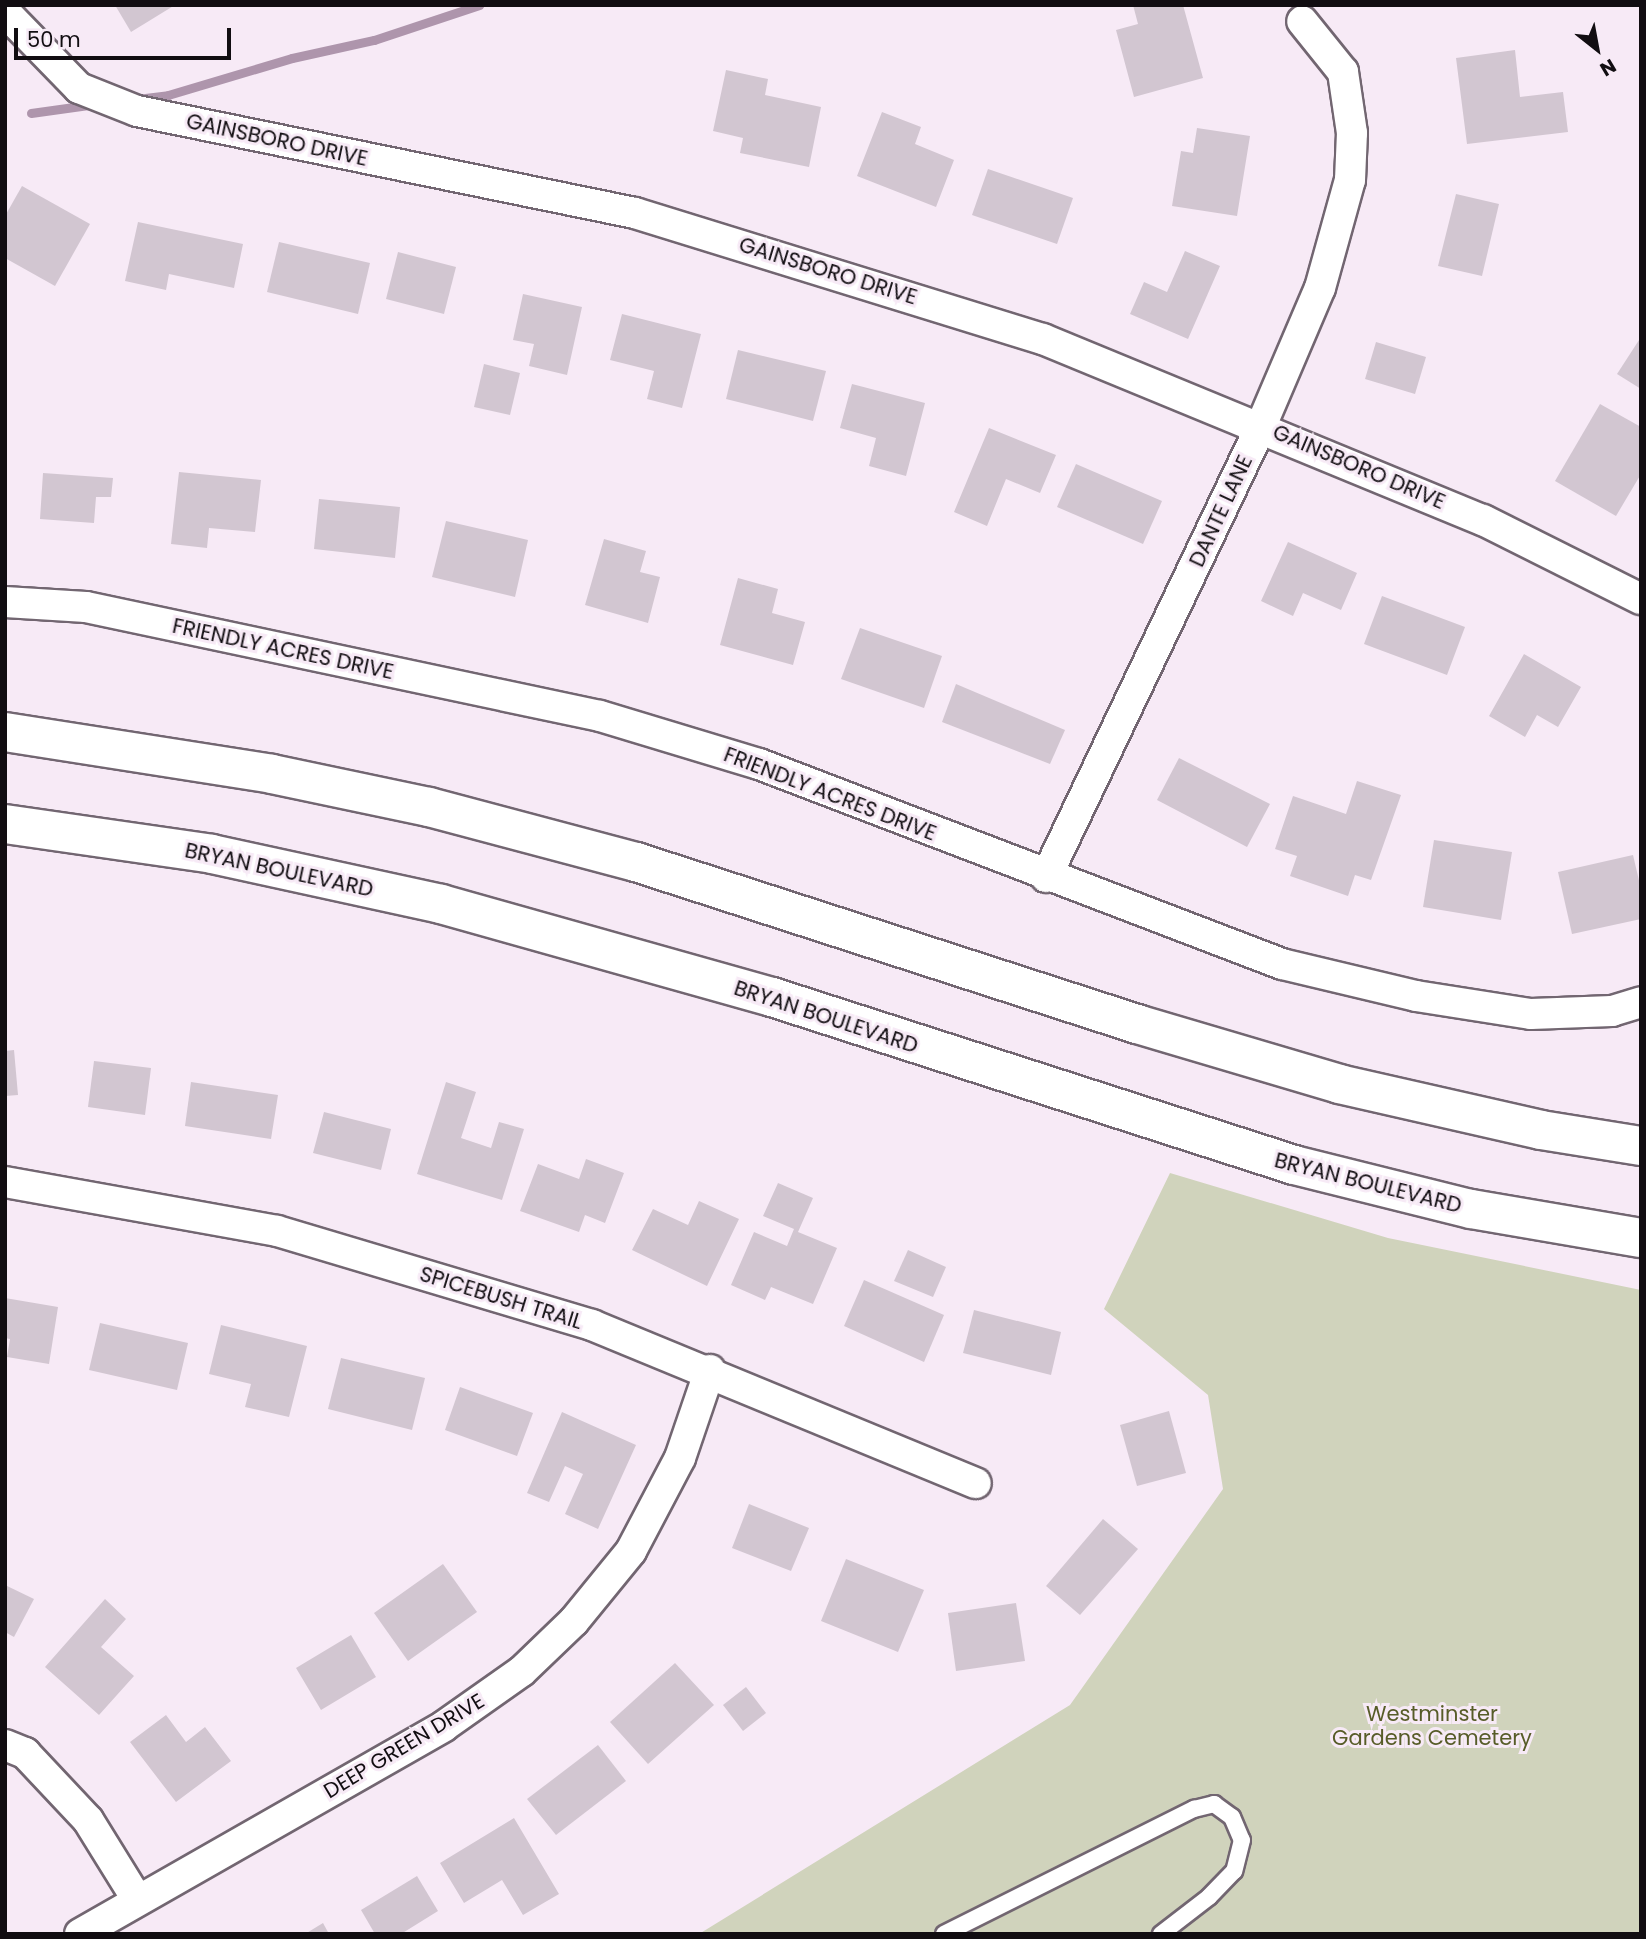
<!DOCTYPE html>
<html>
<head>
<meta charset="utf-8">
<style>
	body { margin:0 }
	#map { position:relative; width:1646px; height:1939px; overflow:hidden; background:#f7eaf6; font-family:Poppins,sans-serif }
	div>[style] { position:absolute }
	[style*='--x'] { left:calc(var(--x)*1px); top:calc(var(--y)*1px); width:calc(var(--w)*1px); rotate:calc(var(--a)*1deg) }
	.green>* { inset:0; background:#d0d3bc }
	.stream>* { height:9px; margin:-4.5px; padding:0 4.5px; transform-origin:4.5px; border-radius:4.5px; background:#ae95ac }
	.building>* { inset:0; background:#d2c6d1 }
	.roads { filter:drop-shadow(2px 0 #726671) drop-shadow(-2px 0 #726671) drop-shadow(0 2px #726671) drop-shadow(0 -2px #726671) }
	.service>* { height:16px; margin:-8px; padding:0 8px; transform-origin:8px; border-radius:8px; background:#fff }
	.minor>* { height:30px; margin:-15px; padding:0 15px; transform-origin:15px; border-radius:15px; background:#fff }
	.motorway>* { height:38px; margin:-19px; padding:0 19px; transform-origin:19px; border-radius:19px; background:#fff }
	span { translate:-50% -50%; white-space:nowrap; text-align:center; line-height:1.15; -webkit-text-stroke:6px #f7eaf6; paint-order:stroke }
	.street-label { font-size:21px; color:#110d11 }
	.park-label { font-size:21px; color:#575c28 }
	.frame { position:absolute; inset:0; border:7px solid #110d11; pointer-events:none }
	.north { position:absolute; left:1562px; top:14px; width:70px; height:70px; -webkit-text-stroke:5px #f7eaf6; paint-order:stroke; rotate:149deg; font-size:19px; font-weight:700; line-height:28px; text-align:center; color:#110d11 }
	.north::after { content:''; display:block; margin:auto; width:24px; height:32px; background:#110d11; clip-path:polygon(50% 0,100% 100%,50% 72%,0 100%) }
	.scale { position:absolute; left:14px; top:28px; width:217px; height:32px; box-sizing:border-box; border:4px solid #110d11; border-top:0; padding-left:9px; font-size:21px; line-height:24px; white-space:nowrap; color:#110d11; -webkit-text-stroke:5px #f7eaf6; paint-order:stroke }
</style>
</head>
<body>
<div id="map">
	<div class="green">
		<i style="clip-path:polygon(1170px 1173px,1388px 1238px,1641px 1290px,1641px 1934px,699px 1934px,1070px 1705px,1223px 1489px,1208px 1395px,1104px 1309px)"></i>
	</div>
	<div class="stream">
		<i style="--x:137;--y:99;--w:31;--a:-7"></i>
		<i style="--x:168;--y:95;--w:129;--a:-16.6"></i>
		<i style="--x:292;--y:58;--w:84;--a:-12.4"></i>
		<i style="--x:374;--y:40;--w:111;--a:-18.4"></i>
		<i style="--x:31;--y:113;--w:65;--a:-8"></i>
	</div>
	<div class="building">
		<i style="clip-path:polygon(115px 5px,175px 5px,131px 32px)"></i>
		<i style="clip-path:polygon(1133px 5px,1183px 5px,1203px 78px,1134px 97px,1116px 30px,1138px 24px)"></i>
		<i style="clip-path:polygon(1515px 50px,1520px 97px,1563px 92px,1568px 132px,1467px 144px,1456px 58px)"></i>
		<i style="clip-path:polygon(726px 70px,768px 79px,765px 95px,821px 107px,809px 167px,740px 153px,743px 138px,713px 131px)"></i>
		<i style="clip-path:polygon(882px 112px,921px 127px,915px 144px,954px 160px,936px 207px,857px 176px)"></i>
		<i style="clip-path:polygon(1197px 128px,1250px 136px,1237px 216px,1172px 206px,1181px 151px,1193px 153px)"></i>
		<i style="clip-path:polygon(988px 169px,1073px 198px,1057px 244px,972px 215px)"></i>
		<i style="clip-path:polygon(22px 186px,90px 224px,55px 286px,5px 258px,5px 216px)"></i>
		<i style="clip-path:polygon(1456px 194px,1499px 204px,1482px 276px,1438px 266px)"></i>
		<i style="clip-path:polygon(138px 222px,243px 244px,234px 288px,169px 274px,166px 290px,125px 281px)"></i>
		<i style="clip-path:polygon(279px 242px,370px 263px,358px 314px,267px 292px)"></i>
		<i style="clip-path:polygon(1185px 251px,1220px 266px,1188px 339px,1130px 314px,1144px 282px,1167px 292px)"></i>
		<i style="clip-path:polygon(398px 252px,456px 267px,444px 314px,386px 299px)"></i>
		<i style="clip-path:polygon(523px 294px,582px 307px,567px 375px,529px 366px,534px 344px,513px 340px)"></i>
		<i style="clip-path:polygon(622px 314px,701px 334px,682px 408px,647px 399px,654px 371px,610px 360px)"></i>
		<i style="clip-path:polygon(1641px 337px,1641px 389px,1617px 374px)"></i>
		<i style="clip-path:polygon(1376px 342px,1426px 357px,1415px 394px,1365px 379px)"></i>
		<i style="clip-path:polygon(738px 350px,826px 371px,813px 421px,726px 399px)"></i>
		<i style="clip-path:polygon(484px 364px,520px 373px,510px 415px,474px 407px)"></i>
		<i style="clip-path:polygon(852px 384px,925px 403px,906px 476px,869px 466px,876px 438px,840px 428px)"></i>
		<i style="clip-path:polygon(1600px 404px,1641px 427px,1641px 474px,1616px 516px,1555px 481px)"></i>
		<i style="clip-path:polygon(989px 428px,1056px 455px,1040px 493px,1006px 479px,987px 526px,954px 512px)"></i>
		<i style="clip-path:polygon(1076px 464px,1162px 501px,1143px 544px,1057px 507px)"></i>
		<i style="clip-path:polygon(179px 472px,261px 480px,255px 532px,209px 528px,207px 548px,171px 544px)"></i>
		<i style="clip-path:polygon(43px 473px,113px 478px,111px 497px,96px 497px,94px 523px,40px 519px)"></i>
		<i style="clip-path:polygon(319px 499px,400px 507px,395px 558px,314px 549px)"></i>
		<i style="clip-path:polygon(446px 521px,528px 540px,515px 597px,432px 577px)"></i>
		<i style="clip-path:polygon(604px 539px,646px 551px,640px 572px,660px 577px,648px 623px,585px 605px)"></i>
		<i style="clip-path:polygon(1288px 542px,1357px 573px,1341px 610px,1303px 593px,1293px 616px,1261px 601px)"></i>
		<i style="clip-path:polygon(738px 578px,778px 589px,772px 613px,805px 622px,793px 665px,720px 645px)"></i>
		<i style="clip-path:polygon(1382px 596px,1465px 627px,1447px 675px,1364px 644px)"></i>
		<i style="clip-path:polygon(860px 628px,942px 656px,924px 708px,841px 679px)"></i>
		<i style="clip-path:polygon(1524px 654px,1581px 687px,1558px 727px,1537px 715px,1525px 737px,1489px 716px)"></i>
		<i style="clip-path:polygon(956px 684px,1065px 730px,1050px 764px,942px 722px)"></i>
		<i style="clip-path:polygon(1179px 758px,1270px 804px,1247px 847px,1157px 800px)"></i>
		<i style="clip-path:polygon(1357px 781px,1401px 795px,1371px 880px,1355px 875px,1348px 896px,1290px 876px,1297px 856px,1275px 849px,1293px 796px,1346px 814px)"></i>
		<i style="clip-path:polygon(1434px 840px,1512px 852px,1501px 920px,1423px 907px)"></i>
		<i style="clip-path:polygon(1633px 855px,1641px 889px,1641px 919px,1572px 934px,1558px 872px)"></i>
		<i style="clip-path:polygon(14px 1050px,18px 1095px,5px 1096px,5px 1051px)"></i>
		<i style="clip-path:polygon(94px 1061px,151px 1068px,145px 1115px,88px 1107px)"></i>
		<i style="clip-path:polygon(191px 1082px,278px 1095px,271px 1139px,185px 1126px)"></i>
		<i style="clip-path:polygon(446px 1082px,476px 1092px,461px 1138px,491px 1148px,499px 1122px,524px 1129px,502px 1200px,417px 1174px)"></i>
		<i style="clip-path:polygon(324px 1112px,391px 1129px,381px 1170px,313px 1153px)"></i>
		<i style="clip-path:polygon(586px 1159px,624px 1173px,605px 1223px,585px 1215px,579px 1232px,520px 1211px,538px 1164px,579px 1179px)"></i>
		<i style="clip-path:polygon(778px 1183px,813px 1198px,798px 1232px,837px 1248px,813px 1304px,771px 1287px,765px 1300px,731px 1285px,754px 1232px,787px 1246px,794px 1229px,763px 1216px)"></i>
		<i style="clip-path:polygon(699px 1201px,739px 1219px,707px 1286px,632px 1250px,653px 1209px,688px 1225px)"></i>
		<i style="clip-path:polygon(908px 1250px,946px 1267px,933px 1297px,894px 1281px)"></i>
		<i style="clip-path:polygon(864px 1280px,944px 1315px,924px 1362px,844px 1326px)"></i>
		<i style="clip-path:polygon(5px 1298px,58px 1307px,49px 1364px,7px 1357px,10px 1339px,5px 1338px)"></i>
		<i style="clip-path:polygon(974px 1310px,1061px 1332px,1051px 1375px,963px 1353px)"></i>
		<i style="clip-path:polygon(100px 1323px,188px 1343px,177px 1390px,89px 1370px)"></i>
		<i style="clip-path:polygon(221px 1325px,307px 1346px,289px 1417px,245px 1407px,251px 1384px,209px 1374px)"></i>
		<i style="clip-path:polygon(341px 1358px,425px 1378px,412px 1430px,328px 1409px)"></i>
		<i style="clip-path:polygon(460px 1387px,533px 1413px,517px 1456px,445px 1430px)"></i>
		<i style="clip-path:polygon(1169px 1411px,1186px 1473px,1137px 1486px,1120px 1425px)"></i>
		<i style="clip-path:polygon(562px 1412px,636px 1445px,598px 1529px,565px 1514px,583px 1474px,565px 1466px,549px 1502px,527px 1493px)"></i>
		<i style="clip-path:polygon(749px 1504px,809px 1528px,791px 1571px,732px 1548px)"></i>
		<i style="clip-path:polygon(1103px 1519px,1138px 1549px,1080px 1615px,1046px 1586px)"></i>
		<i style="clip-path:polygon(846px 1559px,924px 1590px,898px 1652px,821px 1621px)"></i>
		<i style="clip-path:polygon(443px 1564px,477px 1612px,408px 1661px,374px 1613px)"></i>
		<i style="clip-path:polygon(5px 1585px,34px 1599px,14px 1637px,5px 1632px)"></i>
		<i style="clip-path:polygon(105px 1599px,126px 1619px,101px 1647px,134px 1676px,99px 1715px,45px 1667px)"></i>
		<i style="clip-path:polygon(1016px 1603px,1025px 1661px,956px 1671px,948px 1613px)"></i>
		<i style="clip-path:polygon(351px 1635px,376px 1677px,321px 1710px,296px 1668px)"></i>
		<i style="clip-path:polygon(675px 1663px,714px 1705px,648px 1764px,610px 1722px)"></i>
		<i style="clip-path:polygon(746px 1687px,766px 1713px,743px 1731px,723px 1705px)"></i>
		<i style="clip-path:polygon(166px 1715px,186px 1742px,205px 1727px,231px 1761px,176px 1802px,130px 1742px)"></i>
		<i style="clip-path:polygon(598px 1745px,626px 1781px,556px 1835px,527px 1799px)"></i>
		<i style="clip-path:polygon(514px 1818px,559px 1894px,523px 1915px,502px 1880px,464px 1903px,440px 1863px)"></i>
		<i style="clip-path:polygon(417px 1876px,438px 1911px,401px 1934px,375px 1934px,361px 1910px)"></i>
		<i style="clip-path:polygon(323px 1923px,329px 1934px,305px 1934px)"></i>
	</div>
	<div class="roads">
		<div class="service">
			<i style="--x:944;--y:1934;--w:280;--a:-26.6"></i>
			<i style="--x:1194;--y:1809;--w:21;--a:-14"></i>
			<i style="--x:1214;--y:1804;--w:22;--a:36"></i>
			<i style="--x:1232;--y:1817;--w:25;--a:67"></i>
			<i style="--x:1242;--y:1840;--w:32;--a:104"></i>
			<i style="--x:1234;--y:1871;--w:36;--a:134"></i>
			<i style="--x:1209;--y:1897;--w:61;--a:142.4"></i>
		</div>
		<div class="minor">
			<i style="--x:5;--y:12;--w:106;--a:45.8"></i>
			<i style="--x:79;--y:88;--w:62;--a:21.6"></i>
			<i style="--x:137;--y:111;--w:508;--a:11.58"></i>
			<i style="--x:635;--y:213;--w:427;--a:17.2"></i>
			<i style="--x:1043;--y:339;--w:476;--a:22.4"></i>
			<i style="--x:1483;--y:520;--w:177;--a:26.6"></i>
			<i style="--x:5;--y:602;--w:81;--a:3.5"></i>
			<i style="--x:86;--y:607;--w:525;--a:11.97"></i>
			<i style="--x:600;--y:716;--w:166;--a:16.8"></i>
			<i style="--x:759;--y:764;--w:560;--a:20.93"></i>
			<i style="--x:1282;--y:964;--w:138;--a:13.4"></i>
			<i style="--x:1416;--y:996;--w:116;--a:8.9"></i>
			<i style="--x:1531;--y:1014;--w:81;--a:-2.1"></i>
			<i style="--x:1612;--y:1011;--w:30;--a:-17"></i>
			<i style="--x:1046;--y:877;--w:500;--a:-64.5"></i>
			<i style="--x:1261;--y:426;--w:150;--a:-66.9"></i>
			<i style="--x:1320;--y:288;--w:112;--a:-74.5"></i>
			<i style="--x:1350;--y:180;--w:47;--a:-87.6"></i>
			<i style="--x:1352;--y:133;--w:62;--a:-98.4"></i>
			<i style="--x:1343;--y:72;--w:65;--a:-128.8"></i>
			<i style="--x:5;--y:1182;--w:276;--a:10.2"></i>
			<i style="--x:277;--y:1231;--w:329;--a:16.6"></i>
			<i style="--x:592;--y:1325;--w:415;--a:22.4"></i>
			<i style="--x:5;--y:1745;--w:22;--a:22"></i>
			<i style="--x:25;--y:1753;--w:92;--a:46.8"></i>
			<i style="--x:88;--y:1820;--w:93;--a:58.2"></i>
			<i style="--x:80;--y:1934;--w:419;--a:-29.7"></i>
			<i style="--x:444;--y:1726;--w:95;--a:-35.2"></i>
			<i style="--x:522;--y:1671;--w:72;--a:-43.9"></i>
			<i style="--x:574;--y:1621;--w:90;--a:-50.8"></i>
			<i style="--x:631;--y:1551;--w:105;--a:-62.2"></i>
			<i style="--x:680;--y:1458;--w:93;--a:-71.2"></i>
		</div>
		<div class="motorway">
			<i style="--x:5;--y:732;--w:270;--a:8.9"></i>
			<i style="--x:272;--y:774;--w:160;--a:11.9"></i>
			<i style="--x:429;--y:807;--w:214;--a:14.9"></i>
			<i style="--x:636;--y:862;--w:527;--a:17.92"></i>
			<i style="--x:1137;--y:1024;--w:211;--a:16.5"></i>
			<i style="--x:1339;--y:1084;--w:207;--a:12.8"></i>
			<i style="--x:1541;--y:1130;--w:101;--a:9.1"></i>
			<i style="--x:5;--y:824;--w:209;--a:8.2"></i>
			<i style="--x:212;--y:854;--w:234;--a:12.3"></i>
			<i style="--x:441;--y:904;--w:344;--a:15.7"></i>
			<i style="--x:772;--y:997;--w:548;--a:17.84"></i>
			<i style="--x:1294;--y:1165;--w:182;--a:14"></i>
			<i style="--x:1471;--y:1209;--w:172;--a:9.7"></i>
		</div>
	</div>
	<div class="street-label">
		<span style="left:277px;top:140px;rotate:12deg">GAINSBORO DRIVE</span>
		<span style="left:828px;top:271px;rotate:17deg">GAINSBORO DRIVE</span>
		<span style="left:1359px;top:467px;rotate:23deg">GAINSBORO DRIVE</span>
		<span style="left:1221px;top:511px;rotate:-65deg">DANTE LANE</span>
		<span style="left:283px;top:649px;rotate:12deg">FRIENDLY ACRES DRIVE</span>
		<span style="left:830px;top:794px;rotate:21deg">FRIENDLY ACRES DRIVE</span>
		<span style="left:279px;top:870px;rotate:12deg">BRYAN BOULEVARD</span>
		<span style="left:826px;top:1017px;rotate:18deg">BRYAN BOULEVARD</span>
		<span style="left:1368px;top:1183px;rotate:14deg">BRYAN BOULEVARD</span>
		<span style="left:501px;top:1298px;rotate:17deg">SPICEBUSH TRAIL</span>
		<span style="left:404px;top:1746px;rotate:-31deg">DEEP GREEN DRIVE</span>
	</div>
	<div class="park-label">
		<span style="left:1432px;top:1726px">Westminster<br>Gardens Cemetery</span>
	</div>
	<div class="frame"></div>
	<div class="north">N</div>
	<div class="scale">50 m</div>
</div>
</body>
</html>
